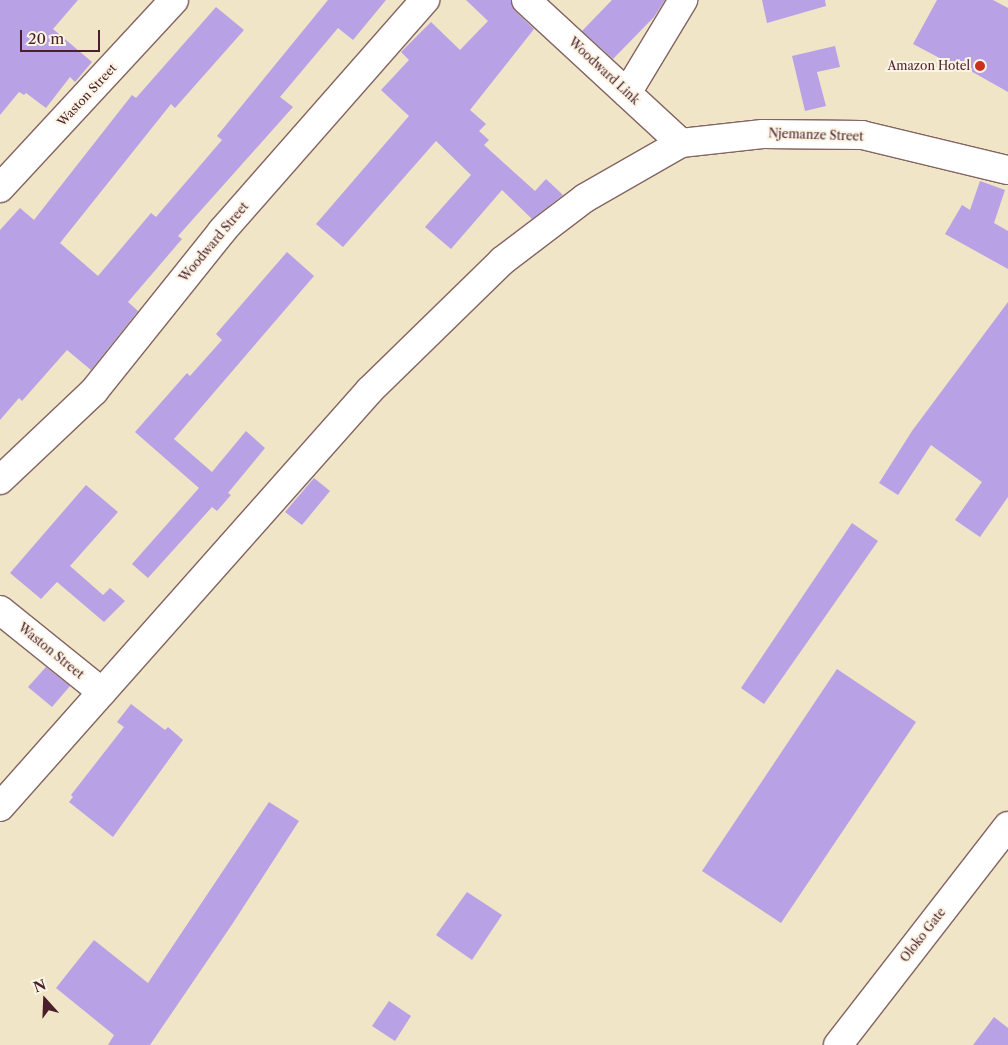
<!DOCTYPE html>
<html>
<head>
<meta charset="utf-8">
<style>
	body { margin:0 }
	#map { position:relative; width:1008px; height:1045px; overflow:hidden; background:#f0e5c7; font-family:"Libre Caslon Text",serif }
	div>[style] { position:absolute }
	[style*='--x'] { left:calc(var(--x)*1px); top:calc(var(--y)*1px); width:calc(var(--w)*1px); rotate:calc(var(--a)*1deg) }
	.building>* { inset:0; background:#b8a1e5 }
	.roads { filter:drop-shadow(1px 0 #846462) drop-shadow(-1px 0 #846462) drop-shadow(0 1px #846462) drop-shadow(0 -1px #846462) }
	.minor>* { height:28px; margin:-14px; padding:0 14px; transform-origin:14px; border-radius:14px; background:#fff }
	.dots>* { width:14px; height:14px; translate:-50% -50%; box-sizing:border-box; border:2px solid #fcf5e5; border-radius:50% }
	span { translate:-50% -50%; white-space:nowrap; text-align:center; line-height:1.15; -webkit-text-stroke:4px #fcf5e5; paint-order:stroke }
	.poi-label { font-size:12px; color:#4a1f2b }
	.right { translate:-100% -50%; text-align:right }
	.street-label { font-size:12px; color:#4a1f2b }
	.north { position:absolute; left:20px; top:975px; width:50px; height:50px; -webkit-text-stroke:4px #fcf5e5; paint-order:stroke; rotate:340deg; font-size:14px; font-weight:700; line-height:20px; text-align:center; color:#4a1f2b }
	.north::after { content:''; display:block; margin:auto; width:18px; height:22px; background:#4a1f2b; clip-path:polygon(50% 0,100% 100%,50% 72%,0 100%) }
	.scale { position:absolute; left:20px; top:30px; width:80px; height:22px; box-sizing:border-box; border:2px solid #4a1f2b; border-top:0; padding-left:6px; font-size:15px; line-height:18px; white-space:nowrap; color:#4a1f2b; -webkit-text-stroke:4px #fcf5e5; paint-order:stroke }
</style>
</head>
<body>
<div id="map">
	<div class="building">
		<i style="clip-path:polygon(0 0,78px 0,53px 29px,92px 62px,75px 82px,70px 77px,46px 108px,26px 93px,24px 95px,19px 92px,0 115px)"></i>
		<i style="clip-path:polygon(328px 0,386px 0,353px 40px,338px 28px,280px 97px,293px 107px,178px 236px,182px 239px,128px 302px,138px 311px,91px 370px,67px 350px,22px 401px,19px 398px,0 420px,0 230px,20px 208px,34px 220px,132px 95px,136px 98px,216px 7px,244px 30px,175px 108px,171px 104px,60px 243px,98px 276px,151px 213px,156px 217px,222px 140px,217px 136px)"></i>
		<i style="clip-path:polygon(466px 0,511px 0,515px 11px,534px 29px,470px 110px,486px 124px,479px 131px,489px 140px,484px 145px,535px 191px,546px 179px,563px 195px,532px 219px,502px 190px,451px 249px,425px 227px,471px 175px,436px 141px,343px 247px,316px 224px,409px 116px,381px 90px,409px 60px,401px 52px,431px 22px,460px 50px,488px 21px)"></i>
		<i style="clip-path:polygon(612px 0,665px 0,654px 17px,613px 59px,582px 31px)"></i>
		<i style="clip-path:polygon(762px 0,825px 0,826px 6px,767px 23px)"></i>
		<i style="clip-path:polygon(937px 0,993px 0,1008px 8px,1008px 92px,953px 61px,951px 64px,913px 44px)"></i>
		<i style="clip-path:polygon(835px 46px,840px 67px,817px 72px,826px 106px,805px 111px,792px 56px)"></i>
		<i style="clip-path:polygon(980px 181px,1005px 190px,994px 223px,1008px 231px,1008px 269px,945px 234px,962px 205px,970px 210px)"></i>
		<i style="clip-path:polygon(287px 252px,314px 276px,174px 439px,212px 472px,246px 431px,265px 448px,228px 493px,231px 495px,217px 511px,212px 507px,148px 578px,132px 564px,199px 488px,135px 432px,187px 373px,190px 376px,222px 340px,216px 334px)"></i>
		<i style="clip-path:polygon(1008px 302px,1008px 497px,980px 537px,955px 520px,982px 482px,931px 445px,898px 495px,879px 483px,912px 431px)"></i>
		<i style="clip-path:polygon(314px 478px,330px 491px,302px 525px,285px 512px)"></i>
		<i style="clip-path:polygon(86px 485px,118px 512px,70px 566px,103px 595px,110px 588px,125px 601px,104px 622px,57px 582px,41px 599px,10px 573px)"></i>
		<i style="clip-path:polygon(852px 523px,878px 541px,764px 704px,741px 688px)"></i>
		<i style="clip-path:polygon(46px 667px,70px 686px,52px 707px,28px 687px)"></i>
		<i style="clip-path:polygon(837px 669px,916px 722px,781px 923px,702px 871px)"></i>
		<i style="clip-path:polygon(131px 704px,165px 730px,168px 727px,183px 740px,113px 837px,69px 802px,73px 797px,71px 795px,124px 727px,117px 722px)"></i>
		<i style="clip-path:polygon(269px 802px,299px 821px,231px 926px,150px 1045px,108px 1045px,114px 1035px,56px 988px,94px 940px,148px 983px)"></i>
		<i style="clip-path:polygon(467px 892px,502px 915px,472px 960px,436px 935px)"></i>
		<i style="clip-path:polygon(389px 1001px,411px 1016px,395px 1041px,372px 1026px)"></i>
		<i style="clip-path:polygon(994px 1017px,1008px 1028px,1008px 1045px,973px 1045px)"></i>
	</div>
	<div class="roads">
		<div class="minor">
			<i style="--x:526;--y:0;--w:211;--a:42.7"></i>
			<i style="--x:627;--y:93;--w:109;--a:-58.9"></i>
			<i style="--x:0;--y:188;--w:256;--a:-47.2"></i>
			<i style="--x:0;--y:480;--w:129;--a:-43.4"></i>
			<i style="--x:94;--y:391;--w:205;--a:-51.3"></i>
			<i style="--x:222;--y:231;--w:308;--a:-48.7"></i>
			<i style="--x:0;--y:610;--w:131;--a:38.8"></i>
			<i style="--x:0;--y:807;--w:557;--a:-48.42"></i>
			<i style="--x:370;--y:390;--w:185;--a:-44.3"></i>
			<i style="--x:502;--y:261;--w:104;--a:-37.2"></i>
			<i style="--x:585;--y:198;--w:111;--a:-29.8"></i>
			<i style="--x:681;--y:143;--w:82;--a:-6.3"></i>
			<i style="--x:763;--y:134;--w:99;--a:0.6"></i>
			<i style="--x:862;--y:135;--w:150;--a:13.5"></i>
			<i style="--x:838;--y:1045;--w:277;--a:-52.2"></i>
		</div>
	</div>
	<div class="dots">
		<i style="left:980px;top:66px;background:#c8321e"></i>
	</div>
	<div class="poi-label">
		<span class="right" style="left:970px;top:66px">Amazon Hotel</span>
	</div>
	<div class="street-label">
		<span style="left:604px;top:71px;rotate:43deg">Woodward Link</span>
		<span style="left:87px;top:95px;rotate:-47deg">Waston Street</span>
		<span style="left:816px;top:135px;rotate:2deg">Njemanze Street</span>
		<span style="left:214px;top:242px;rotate:-50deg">Woodward Street</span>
		<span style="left:51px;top:651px;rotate:39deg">Waston Street</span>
		<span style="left:923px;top:935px;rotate:-52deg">Oloko Gate</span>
	</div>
	<div class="north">N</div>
	<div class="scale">20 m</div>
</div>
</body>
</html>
